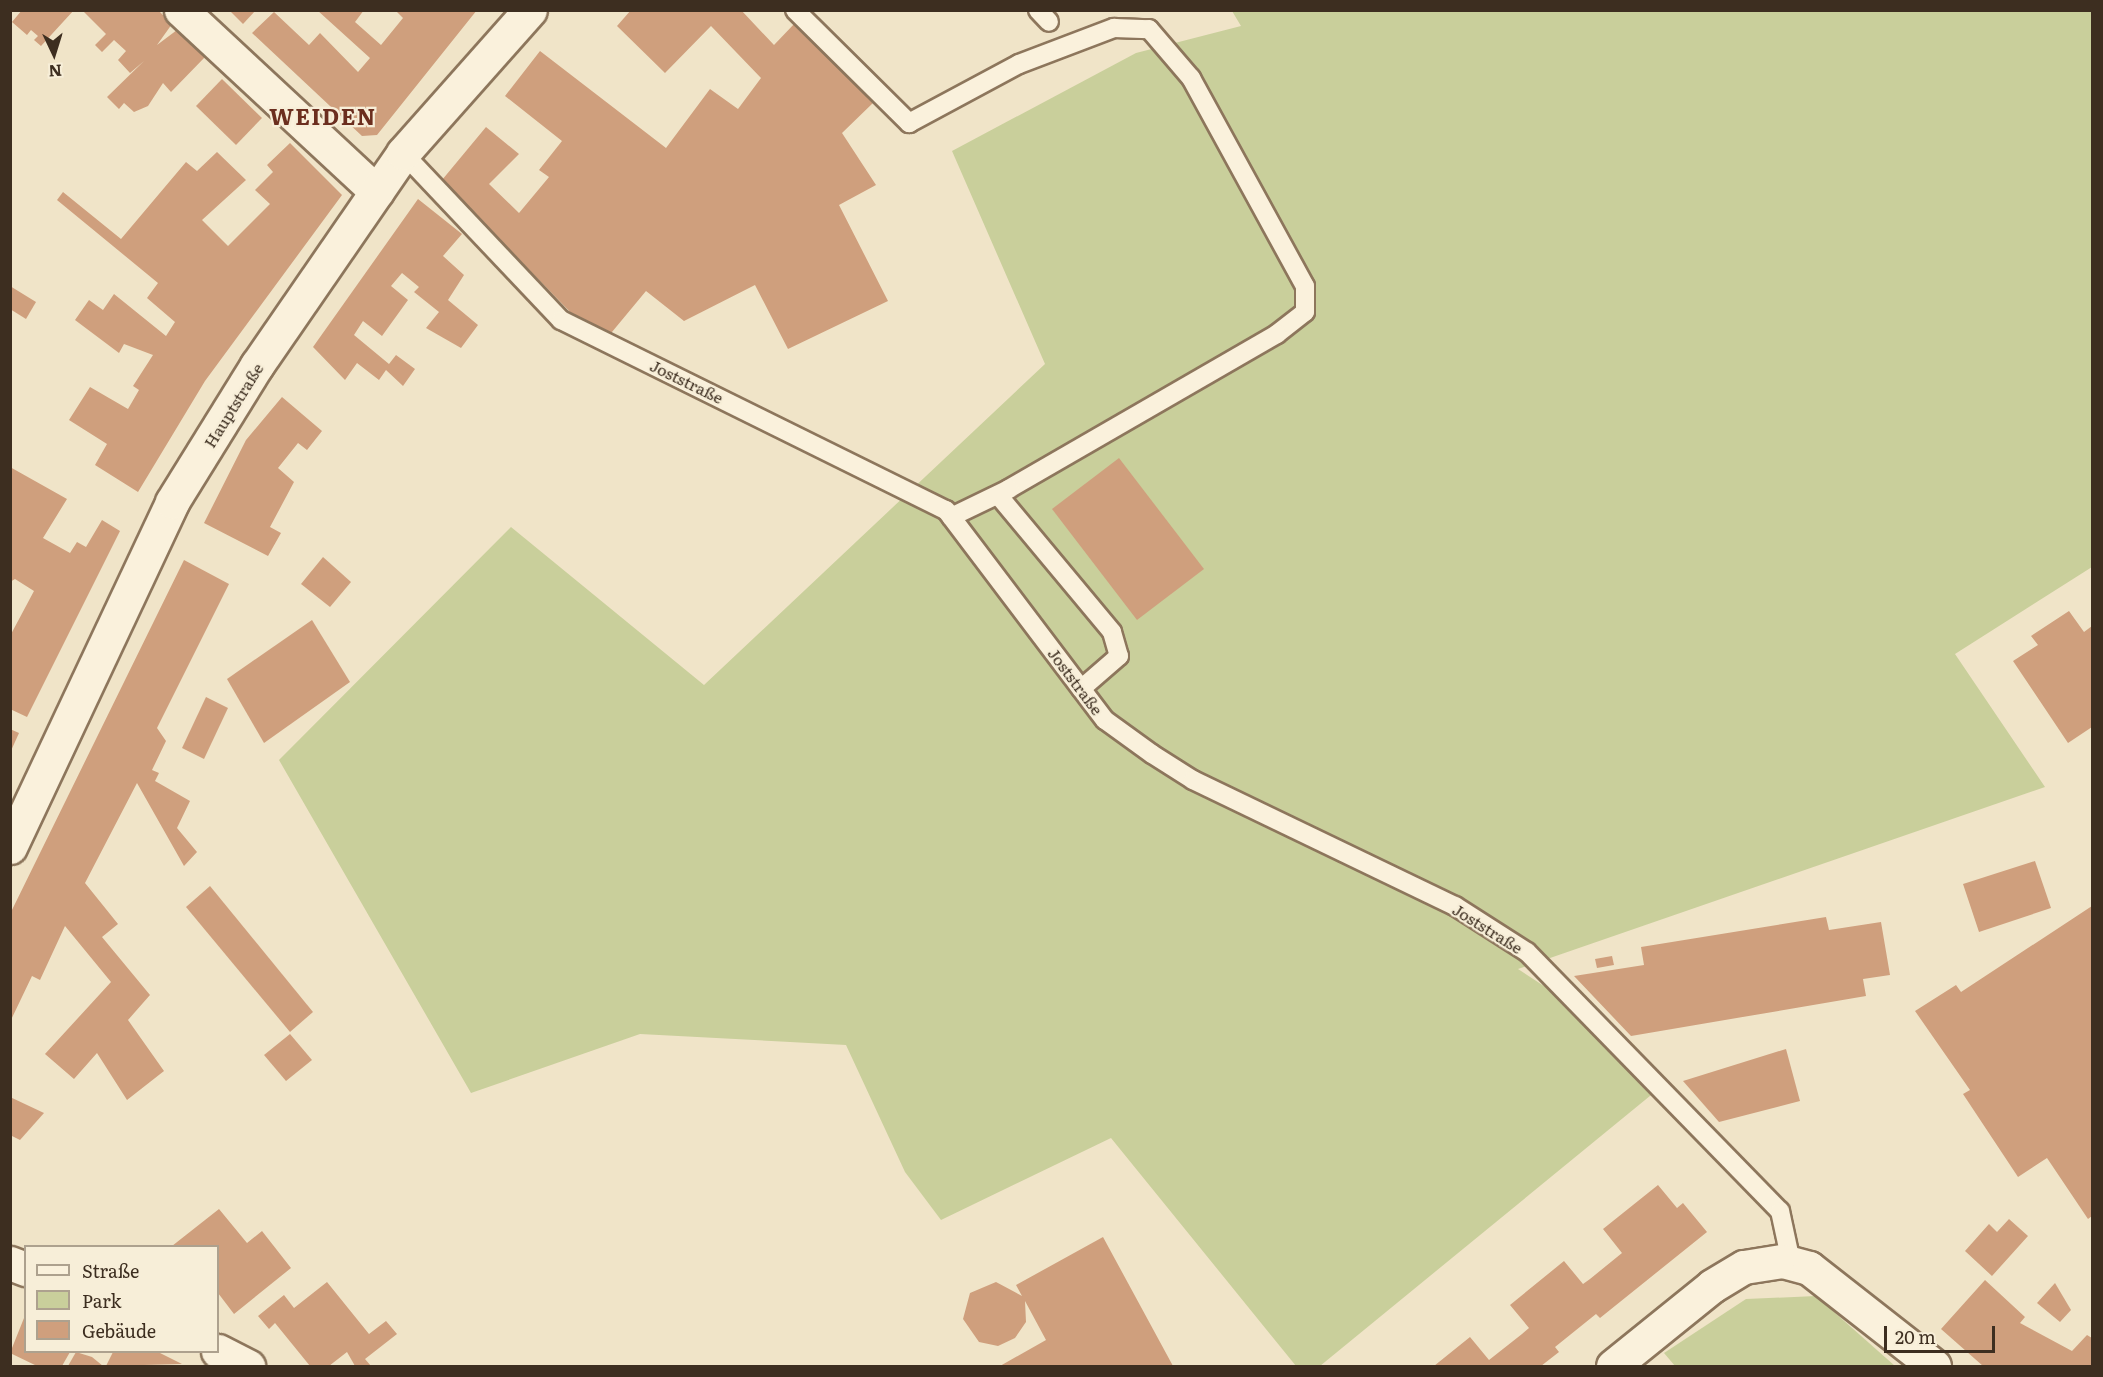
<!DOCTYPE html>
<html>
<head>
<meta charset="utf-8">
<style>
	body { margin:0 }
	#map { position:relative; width:2103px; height:1377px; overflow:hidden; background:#f0e4c8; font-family:Literata,serif }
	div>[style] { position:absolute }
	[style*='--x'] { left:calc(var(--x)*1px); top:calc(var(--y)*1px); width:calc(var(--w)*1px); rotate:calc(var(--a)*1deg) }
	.green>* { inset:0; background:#c9cf9b }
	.building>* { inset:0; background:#cf9f7d }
	.roads { filter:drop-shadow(2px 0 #8d765c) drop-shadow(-2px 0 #8d765c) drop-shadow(0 2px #8d765c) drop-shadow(0 -2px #8d765c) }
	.lane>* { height:18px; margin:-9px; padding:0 9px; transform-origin:9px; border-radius:9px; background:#faf1dc }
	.street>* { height:33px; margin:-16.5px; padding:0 16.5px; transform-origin:16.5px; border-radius:16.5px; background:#faf1dc }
	.secondary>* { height:33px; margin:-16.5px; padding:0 16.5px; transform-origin:16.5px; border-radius:16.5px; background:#faf1dc }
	span { translate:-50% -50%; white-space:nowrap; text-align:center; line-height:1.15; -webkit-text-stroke:4.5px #f7eed8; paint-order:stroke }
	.street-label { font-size:16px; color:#3d2e20 }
	.district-label { font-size:22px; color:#6b2e1e; font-weight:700; letter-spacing:1.5px }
	.frame { position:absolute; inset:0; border:12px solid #3d2e20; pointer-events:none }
	.legend { position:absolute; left:24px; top:1245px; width:195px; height:108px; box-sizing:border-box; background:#f7eed8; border:2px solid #ada18e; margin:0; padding:8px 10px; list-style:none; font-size:18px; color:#3d2e20 }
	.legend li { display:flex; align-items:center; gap:12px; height:30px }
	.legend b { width:30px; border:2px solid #ada18e }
	.north { position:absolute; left:24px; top:24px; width:60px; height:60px; -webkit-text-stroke:4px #f7eed8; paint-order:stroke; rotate:176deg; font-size:16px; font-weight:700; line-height:24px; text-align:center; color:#3d2e20 }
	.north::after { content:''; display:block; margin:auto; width:21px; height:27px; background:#3d2e20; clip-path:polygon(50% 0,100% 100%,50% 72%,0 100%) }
	.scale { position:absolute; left:1884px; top:1326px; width:111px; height:27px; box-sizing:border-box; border:3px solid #3d2e20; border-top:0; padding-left:8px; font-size:18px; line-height:21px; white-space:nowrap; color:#3d2e20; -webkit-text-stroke:4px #f7eed8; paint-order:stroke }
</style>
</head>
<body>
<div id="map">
	<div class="green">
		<i style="clip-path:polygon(1232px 11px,2092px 11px,2092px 567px,1955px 654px,2045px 787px,1518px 969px,1550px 990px,1656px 1091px,1320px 1366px,1296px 1366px,1111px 1138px,941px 1220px,905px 1172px,846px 1045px,640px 1034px,471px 1093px,279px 760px,511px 527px,704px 685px,1045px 364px,952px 151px,1136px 53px,1241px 26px)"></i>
		<i style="clip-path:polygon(1816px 1296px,1895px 1366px,1675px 1366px,1664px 1353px,1746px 1299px)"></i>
	</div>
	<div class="building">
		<i style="clip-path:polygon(22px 10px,74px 10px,41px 46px,34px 40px,38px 36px,31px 30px,27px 35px,12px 22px)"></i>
		<i style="clip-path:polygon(82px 10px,158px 10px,172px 24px,157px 45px,177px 30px,205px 57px,171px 92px,163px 83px,148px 106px,134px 112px,124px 103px,119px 109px,107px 97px,144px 61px,130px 73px,118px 60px,126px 51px,114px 40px,102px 52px,95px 45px,106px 34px)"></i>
		<i style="clip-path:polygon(229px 10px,256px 10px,243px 24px)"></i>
		<i style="clip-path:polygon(317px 10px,364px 10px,355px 22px,381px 45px,403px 18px,395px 10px,477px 10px,377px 135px,362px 136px,252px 33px,274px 12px,309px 45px,320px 33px,358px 72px,370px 58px)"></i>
		<i style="clip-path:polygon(631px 10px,741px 10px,774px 45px,796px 22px,874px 102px,842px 133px,876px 185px,839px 205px,888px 301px,788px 349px,755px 285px,684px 321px,646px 291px,607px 338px,577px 319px,442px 180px,486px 127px,519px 154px,489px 184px,519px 213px,549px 177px,539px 170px,562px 141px,505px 96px,540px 51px,666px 148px,710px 89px,738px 109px,761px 78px,711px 26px,665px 73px,617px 26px)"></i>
		<i style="clip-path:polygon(222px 79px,262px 118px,236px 145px,196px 106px)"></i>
		<i style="clip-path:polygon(290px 143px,342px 195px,205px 381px,138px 492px,95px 465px,107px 444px,69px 420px,90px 387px,128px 409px,139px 390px,133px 386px,153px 355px,124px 344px,119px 353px,75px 320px,89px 300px,103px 310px,114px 294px,166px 336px,175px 322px,147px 298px,158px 283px,57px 200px,63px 192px,121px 239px,186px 162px,197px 171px,217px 152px,246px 180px,202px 220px,228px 246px,270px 204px,255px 190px,273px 172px,267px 165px)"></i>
		<i style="clip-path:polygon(418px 199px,462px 234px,443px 256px,464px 275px,448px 300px,478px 325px,461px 348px,426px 328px,439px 312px,414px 292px,419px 287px,402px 273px,391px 286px,408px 300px,382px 336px,363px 321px,354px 335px,389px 364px,396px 355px,415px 369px,403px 386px,386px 370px,379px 380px,357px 363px,345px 380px,313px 347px)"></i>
		<i style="clip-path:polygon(10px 286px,36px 302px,26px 319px,10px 309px)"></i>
		<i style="clip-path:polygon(282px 397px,322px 431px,307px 450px,298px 443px,278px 468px,294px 482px,270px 527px,281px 533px,268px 556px,204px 523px,246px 440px)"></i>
		<i style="clip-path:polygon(1119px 458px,1204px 569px,1137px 620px,1052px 509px)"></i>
		<i style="clip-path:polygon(10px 467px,67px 499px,43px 538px,70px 553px,77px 542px,86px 547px,102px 520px,120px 531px,27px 717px,10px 709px,10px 636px,34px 591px,15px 579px,10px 582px)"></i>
		<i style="clip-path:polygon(323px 557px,351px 582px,330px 607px,301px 584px)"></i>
		<i style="clip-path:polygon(184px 560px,229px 584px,157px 728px,166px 741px,152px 770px,159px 773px,155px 781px,190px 801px,177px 828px,197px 852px,184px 866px,137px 783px,85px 883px,118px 924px,102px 937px,150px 995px,128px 1020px,164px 1071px,127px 1100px,97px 1053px,74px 1079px,45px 1054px,111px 982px,65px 926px,40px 980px,32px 976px,10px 1022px,10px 914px)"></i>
		<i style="clip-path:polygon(2069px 611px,2084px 632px,2092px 626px,2092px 727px,2068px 743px,2013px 661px,2038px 645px,2031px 636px)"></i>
		<i style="clip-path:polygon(312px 620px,350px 682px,264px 743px,227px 679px)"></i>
		<i style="clip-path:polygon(206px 697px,228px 708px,204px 759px,182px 748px)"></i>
		<i style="clip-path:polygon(10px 729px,19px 733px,10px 753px)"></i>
		<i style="clip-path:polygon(2035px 861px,2051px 908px,1979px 932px,1963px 884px)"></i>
		<i style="clip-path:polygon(210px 886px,313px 1012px,290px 1032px,186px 907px)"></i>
		<i style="clip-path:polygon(2092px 906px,2092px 1216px,2088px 1219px,2047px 1158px,2018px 1177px,1963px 1094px,1970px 1090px,1915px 1011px,1956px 985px,1961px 992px)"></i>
		<i style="clip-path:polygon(1826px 917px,1829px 930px,1881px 922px,1890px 975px,1863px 979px,1866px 996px,1631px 1036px,1574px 976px,1644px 965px,1641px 947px)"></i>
		<i style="clip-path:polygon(1612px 956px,1614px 965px,1597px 968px,1595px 959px)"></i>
		<i style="clip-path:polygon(290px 1034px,312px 1060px,286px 1081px,264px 1055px)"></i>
		<i style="clip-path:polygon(1786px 1049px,1800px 1101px,1719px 1122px,1683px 1081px)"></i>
		<i style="clip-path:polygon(10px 1097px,44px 1113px,20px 1140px,10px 1135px)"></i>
		<i style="clip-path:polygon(1658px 1185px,1677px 1208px,1683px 1203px,1707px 1232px,1600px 1318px,1596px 1314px,1555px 1347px,1559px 1352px,1541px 1366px,1434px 1366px,1470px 1337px,1489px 1360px,1522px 1334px,1529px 1328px,1510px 1305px,1564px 1261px,1583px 1284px,1590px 1279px,1622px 1253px,1603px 1229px)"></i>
		<i style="clip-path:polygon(219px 1209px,247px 1243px,262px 1231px,291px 1268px,234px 1314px,218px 1293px,218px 1246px,172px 1246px)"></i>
		<i style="clip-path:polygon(2009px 1219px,2028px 1236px,1992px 1276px,1965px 1251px,1989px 1224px,1997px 1232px)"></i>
		<i style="clip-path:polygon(1103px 1237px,1173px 1366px,1000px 1366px,1046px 1340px,1025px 1301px,1026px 1322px,1015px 1338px,998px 1346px,979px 1342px,963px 1319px,970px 1293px,996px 1282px,1022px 1296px,1016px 1285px)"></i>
		<i style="clip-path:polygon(1985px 1280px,2025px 1317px,2020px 1323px,2072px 1351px,2087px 1335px,2092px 1338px,2092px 1366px,1983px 1366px,1941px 1329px)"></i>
		<i style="clip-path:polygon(327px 1282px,369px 1334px,386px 1321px,397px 1334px,365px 1359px,371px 1366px,355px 1366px,347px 1352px,329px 1366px,310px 1366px,275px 1323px,269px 1329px,258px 1316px,284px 1295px,294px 1308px)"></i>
		<i style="clip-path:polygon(2055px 1283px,2071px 1310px,2060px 1322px,2037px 1303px)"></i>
		<i style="clip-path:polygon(26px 1313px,26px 1352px,70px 1352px,62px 1366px,37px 1366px,10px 1353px)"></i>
		<i style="clip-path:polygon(76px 1352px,92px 1357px,103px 1366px,68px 1366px)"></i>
		<i style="clip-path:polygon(113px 1352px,158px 1352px,182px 1364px,106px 1366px)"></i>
	</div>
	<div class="roads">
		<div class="lane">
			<i style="--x:795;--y:10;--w:161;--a:44.7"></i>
			<i style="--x:909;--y:123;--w:125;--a:-28.2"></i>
			<i style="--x:1019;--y:64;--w:102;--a:-20.8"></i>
			<i style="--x:1114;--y:28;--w:35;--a:2"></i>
			<i style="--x:1149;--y:29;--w:65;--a:49.4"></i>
			<i style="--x:1191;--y:78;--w:237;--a:61.3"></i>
			<i style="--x:1305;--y:286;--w:26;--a:90"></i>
			<i style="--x:1305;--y:312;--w:36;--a:142"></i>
			<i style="--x:1277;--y:334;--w:310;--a:150"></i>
			<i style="--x:1009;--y:489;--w:64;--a:154.2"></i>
			<i style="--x:1038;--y:10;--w:16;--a:47"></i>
			<i style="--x:403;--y:153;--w:230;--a:46.6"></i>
			<i style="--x:561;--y:320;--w:429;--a:26.3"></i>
			<i style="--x:946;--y:510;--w:263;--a:52.9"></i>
			<i style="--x:1105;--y:720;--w:58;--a:35.9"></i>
			<i style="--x:1152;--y:754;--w:49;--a:32.4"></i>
			<i style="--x:1193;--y:780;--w:291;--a:25.7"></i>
			<i style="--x:1455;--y:906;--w:85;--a:32.6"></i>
			<i style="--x:1527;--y:952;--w:362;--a:45.7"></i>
			<i style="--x:1780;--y:1211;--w:52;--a:77.8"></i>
			<i style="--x:998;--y:495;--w:178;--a:50.2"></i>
			<i style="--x:1112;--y:632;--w:25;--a:74"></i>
			<i style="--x:1119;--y:656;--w:50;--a:139"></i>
		</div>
		<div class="street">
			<i style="--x:181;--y:10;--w:267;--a:42.9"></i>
			<i style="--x:10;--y:1263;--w:17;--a:21"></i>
			<i style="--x:218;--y:1351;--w:34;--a:27"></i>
			<i style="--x:1613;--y:1366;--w:127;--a:-38.9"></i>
			<i style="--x:1712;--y:1286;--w:37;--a:-31"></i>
			<i style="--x:1744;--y:1267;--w:39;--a:-9"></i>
			<i style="--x:1783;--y:1261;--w:27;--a:15"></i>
			<i style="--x:1809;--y:1268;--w:159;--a:38.1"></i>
		</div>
		<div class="secondary">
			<i style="--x:10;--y:847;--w:381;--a:-64.8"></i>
			<i style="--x:172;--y:502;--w:161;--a:-58.2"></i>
			<i style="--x:257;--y:365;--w:257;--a:-55.4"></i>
			<i style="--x:403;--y:153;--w:191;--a:-48.4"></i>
		</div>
	</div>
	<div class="street-label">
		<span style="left:687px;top:381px;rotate:26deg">Joststraße</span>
		<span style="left:233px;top:405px;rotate:-58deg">Hauptstraße</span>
		<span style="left:1076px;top:681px;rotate:53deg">Joststraße</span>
		<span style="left:1488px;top:928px;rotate:32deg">Joststraße</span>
	</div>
	<div class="district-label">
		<span style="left:323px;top:116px">WEIDEN</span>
	</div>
	<div class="frame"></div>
	<ul class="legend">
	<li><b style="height:8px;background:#faf1dc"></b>Straße</li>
	<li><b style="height:16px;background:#c9cf9b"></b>Park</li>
	<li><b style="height:16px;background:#cf9f7d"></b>Gebäude</li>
	</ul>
	<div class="north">N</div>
	<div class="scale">20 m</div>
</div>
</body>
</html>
